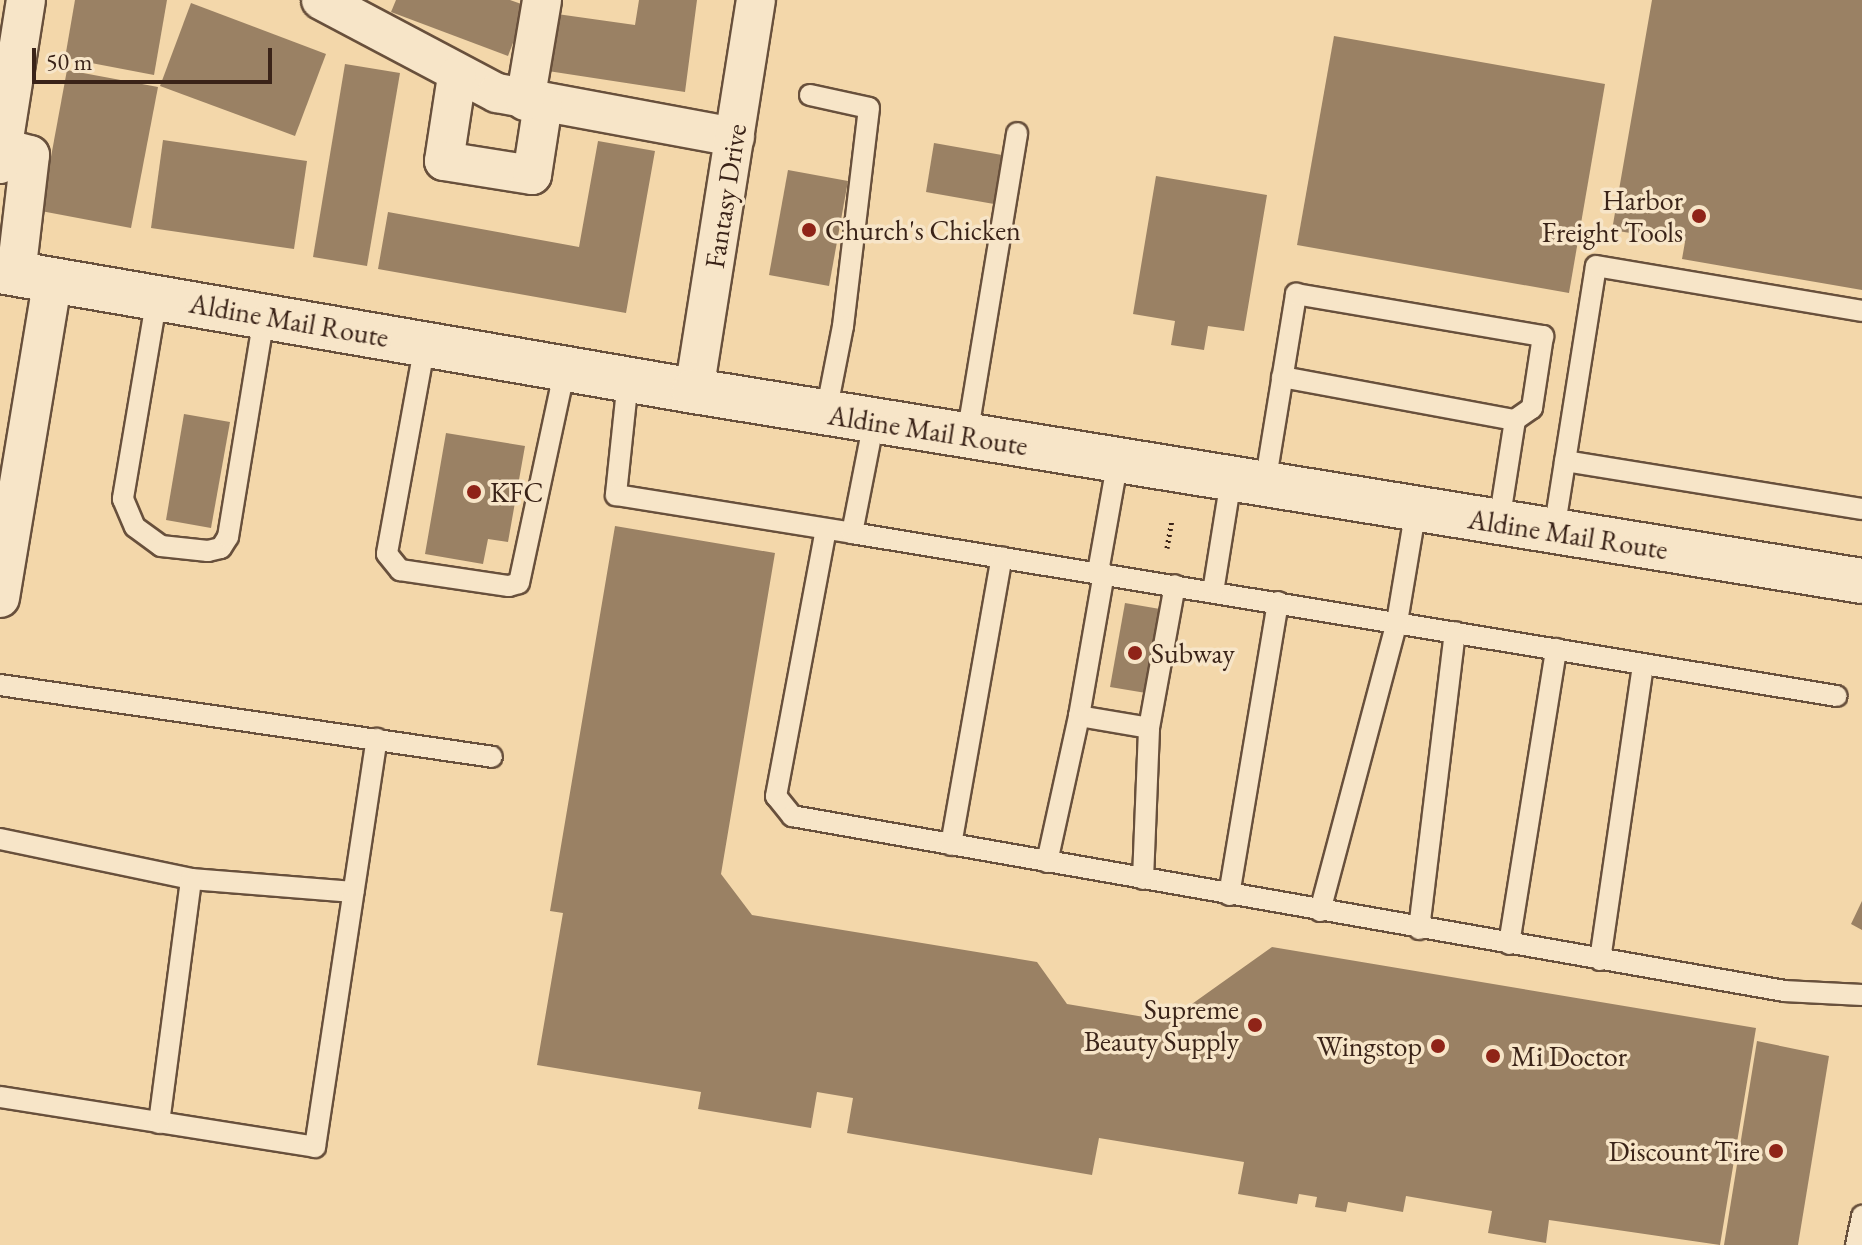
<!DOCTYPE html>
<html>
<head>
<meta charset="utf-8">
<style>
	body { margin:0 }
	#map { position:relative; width:1862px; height:1245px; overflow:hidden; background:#f3d7aa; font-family:"EB Garamond",serif }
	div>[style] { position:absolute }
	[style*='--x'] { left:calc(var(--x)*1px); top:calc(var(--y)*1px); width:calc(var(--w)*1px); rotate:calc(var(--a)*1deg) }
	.building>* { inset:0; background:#9a8164 }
	.path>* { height:5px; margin-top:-2.5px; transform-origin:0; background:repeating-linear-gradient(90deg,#3a2318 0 2px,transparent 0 6px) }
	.roads { filter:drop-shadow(2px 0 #68503c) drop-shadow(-2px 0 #68503c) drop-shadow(0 2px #68503c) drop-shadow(0 -2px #68503c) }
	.service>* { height:20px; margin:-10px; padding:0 10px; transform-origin:10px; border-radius:10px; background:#f7e5c8 }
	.minor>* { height:38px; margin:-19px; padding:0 19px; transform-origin:19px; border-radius:19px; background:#f7e5c8 }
	.secondary>* { height:44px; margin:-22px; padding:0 22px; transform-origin:22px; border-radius:22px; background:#f7e5c8 }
	.dots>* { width:22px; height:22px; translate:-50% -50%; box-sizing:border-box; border:4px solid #f7e5c8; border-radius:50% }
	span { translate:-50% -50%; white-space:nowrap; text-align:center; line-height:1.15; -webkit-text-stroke:7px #f7e5c8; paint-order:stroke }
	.street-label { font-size:28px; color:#3a2318 }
	.poi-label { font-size:28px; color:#3a2318 }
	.right { translate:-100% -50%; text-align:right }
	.left { translate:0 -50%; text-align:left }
	.scale { position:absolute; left:32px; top:48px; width:240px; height:36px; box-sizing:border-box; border:4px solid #3a2318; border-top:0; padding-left:10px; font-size:24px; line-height:28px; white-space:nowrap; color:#3a2318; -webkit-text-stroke:6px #f7e5c8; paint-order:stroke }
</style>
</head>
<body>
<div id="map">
	<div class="building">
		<i style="clip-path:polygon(75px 0,167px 0,154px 75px,65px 58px)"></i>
		<i style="clip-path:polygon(396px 0,510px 0,527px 6px,508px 56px,391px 12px)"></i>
		<i style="clip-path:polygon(639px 0,697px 0,685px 92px,548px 71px,557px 14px,635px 25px)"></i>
		<i style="clip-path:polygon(1652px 0,1862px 0,1862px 290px,1682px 259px,1685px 242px,1612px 230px)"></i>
		<i style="clip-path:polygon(191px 3px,326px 54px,295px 136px,160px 86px)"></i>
		<i style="clip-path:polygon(1334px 36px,1605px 84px,1569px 293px,1297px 245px)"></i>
		<i style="clip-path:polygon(345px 64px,400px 73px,367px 266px,313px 257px)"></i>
		<i style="clip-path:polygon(67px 70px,158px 87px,131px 228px,41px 211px)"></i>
		<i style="clip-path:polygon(163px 140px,307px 161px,294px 249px,151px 228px)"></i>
		<i style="clip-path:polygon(598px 141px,655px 151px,626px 313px,378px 269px,388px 212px,579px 247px)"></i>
		<i style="clip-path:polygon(934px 143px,1002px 155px,994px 204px,926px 192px)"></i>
		<i style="clip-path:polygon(788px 170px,848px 181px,829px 286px,769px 275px)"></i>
		<i style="clip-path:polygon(1156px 176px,1267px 195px,1244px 331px,1208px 326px,1204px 350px,1171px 345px,1175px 321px,1133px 314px)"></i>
		<i style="clip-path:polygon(184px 414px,230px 422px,211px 528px,166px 520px)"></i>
		<i style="clip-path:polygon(446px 433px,525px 446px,508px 542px,488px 539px,483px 564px,425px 554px)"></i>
		<i style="clip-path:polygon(615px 526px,775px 553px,721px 874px,752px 915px,1037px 962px,1067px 1004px,1168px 1021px,1272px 947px,1756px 1028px,1720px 1245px,1549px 1220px,1546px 1243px,1488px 1233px,1492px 1211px,1406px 1196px,1403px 1212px,1348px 1202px,1346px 1212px,1315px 1207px,1317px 1197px,1299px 1194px,1297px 1204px,1238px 1194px,1244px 1162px,1099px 1138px,1092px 1175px,847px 1133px,853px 1098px,817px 1092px,811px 1128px,698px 1109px,701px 1092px,537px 1065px,563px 913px,550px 911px)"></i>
		<i style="clip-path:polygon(1125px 603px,1160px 609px,1146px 693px,1110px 687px)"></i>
		<i style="clip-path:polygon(1862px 901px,1862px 930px,1851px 924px)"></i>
		<i style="clip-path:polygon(1757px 1041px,1829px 1056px,1798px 1245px,1724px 1245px)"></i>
	</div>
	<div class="path">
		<i style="--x:1167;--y:548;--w:29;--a:-80"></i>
	</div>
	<div class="roads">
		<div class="service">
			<i style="--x:810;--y:95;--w:60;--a:12.4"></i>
			<i style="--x:869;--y:108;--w:220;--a:96.8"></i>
			<i style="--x:843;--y:326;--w:89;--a:101.1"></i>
			<i style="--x:157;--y:297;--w:205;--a:99.6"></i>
			<i style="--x:123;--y:499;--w:30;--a:67"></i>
			<i style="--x:135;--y:527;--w:32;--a:36"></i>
			<i style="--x:161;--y:546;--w:47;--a:6.1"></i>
			<i style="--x:208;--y:551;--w:13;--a:-13"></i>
			<i style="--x:221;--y:548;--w:13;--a:-58"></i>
			<i style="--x:228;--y:537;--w:224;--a:-80.7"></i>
			<i style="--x:425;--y:344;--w:213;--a:100.3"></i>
			<i style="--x:387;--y:554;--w:21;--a:51"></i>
			<i style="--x:400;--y:570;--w:110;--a:8.4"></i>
			<i style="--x:509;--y:586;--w:10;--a:-17"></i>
			<i style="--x:519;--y:583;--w:219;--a:-77.9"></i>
			<i style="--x:1282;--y:377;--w:237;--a:10.5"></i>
			<i style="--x:628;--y:380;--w:116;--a:96"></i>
			<i style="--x:616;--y:495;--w:239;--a:9.1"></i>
			<i style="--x:852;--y:533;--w:114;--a:-78.9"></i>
			<i style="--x:967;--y:436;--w:307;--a:-80.6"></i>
			<i style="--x:1565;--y:461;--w:301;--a:9.2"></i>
			<i style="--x:1265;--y:484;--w:193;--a:-80.7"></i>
			<i style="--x:1296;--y:294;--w:251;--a:9.7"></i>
			<i style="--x:1543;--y:336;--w:73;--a:98.7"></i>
			<i style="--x:1532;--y:408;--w:21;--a:145"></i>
			<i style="--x:1515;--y:420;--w:103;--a:98.9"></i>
			<i style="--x:826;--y:529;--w:272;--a:100.6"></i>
			<i style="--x:776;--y:796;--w:26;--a:51"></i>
			<i style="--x:792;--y:816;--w:1007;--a:10"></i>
			<i style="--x:1784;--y:991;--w:78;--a:2.9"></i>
			<i style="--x:1554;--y:531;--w:268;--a:-81"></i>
			<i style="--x:1596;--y:266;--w:270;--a:9.6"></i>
			<i style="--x:852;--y:533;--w:998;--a:9.4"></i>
			<i style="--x:1098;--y:572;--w:114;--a:-79.9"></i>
			<i style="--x:1104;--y:573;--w:145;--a:99.9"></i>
			<i style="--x:1079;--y:716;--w:71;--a:9.7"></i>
			<i style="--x:1149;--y:728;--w:145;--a:-79.7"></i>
			<i style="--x:1213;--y:592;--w:114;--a:-80.9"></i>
			<i style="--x:0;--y:685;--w:497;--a:8.3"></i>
			<i style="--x:0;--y:839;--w:195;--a:11.8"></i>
			<i style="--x:191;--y:879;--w:163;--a:4.6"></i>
			<i style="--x:951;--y:845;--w:292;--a:-80"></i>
			<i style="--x:1047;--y:862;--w:149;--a:-77.6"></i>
			<i style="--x:1143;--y:879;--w:151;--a:-87.7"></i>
			<i style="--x:1229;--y:895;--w:297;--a:-80.5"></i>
			<i style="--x:1320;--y:911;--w:299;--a:-75.1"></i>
			<i style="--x:1397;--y:622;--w:115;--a:-80.5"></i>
			<i style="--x:1419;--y:929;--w:299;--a:-83.1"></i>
			<i style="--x:1509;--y:944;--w:299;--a:-80.9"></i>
			<i style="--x:1600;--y:960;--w:299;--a:-81.7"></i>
			<i style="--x:0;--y:1097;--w:319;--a:9"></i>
			<i style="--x:315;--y:1147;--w:413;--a:-81.4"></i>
			<i style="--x:159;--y:1123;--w:246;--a:-82.5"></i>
			<i style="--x:1856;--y:1245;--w:30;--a:-78"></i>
		</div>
		<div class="minor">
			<i style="--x:321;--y:0;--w:199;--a:27.9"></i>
			<i style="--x:497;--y:93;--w:242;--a:10.5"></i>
			<i style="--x:457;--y:76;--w:86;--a:98.7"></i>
			<i style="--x:444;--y:161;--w:89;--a:9"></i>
			<i style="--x:532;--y:175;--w:72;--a:-81.2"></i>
			<i style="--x:525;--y:101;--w:102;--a:-80.4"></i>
			<i style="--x:0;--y:147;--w:31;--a:15"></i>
			<i style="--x:30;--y:155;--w:120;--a:96.7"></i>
			<i style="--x:0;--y:164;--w:166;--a:-81"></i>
			<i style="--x:694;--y:391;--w:396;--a:-81"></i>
			<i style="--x:0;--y:598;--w:323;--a:-80.6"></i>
		</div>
		<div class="secondary">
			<i style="--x:0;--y:271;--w:704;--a:9.81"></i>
			<i style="--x:694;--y:391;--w:1183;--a:9.24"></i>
		</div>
	</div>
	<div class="dots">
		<i style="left:1699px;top:216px;background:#8f2418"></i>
		<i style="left:809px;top:230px;background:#8f2418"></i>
		<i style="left:474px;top:492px;background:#8f2418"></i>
		<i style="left:1135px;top:653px;background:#8f2418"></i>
		<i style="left:1255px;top:1025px;background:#8f2418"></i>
		<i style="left:1438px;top:1046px;background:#8f2418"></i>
		<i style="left:1493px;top:1056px;background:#8f2418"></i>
		<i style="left:1776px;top:1151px;background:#8f2418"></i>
	</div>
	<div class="street-label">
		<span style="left:725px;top:196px;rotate:-81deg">Fantasy Drive</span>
		<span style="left:289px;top:320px;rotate:10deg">Aldine Mail Route</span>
		<span style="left:928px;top:430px;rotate:9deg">Aldine Mail Route</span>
		<span style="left:1568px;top:534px;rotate:9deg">Aldine Mail Route</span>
	</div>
	<div class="poi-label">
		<span class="right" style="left:1683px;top:216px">Harbor<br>Freight Tools</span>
		<span class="left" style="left:825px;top:230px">Church's Chicken</span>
		<span class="left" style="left:490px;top:492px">KFC</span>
		<span class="left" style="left:1151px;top:653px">Subway</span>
		<span class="right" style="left:1239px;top:1025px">Supreme<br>Beauty Supply</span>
		<span class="right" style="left:1422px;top:1046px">Wingstop</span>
		<span class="left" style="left:1511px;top:1056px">Mi Doctor</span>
		<span class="right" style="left:1760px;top:1151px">Discount Tire</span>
	</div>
	<div class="scale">50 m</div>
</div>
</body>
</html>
